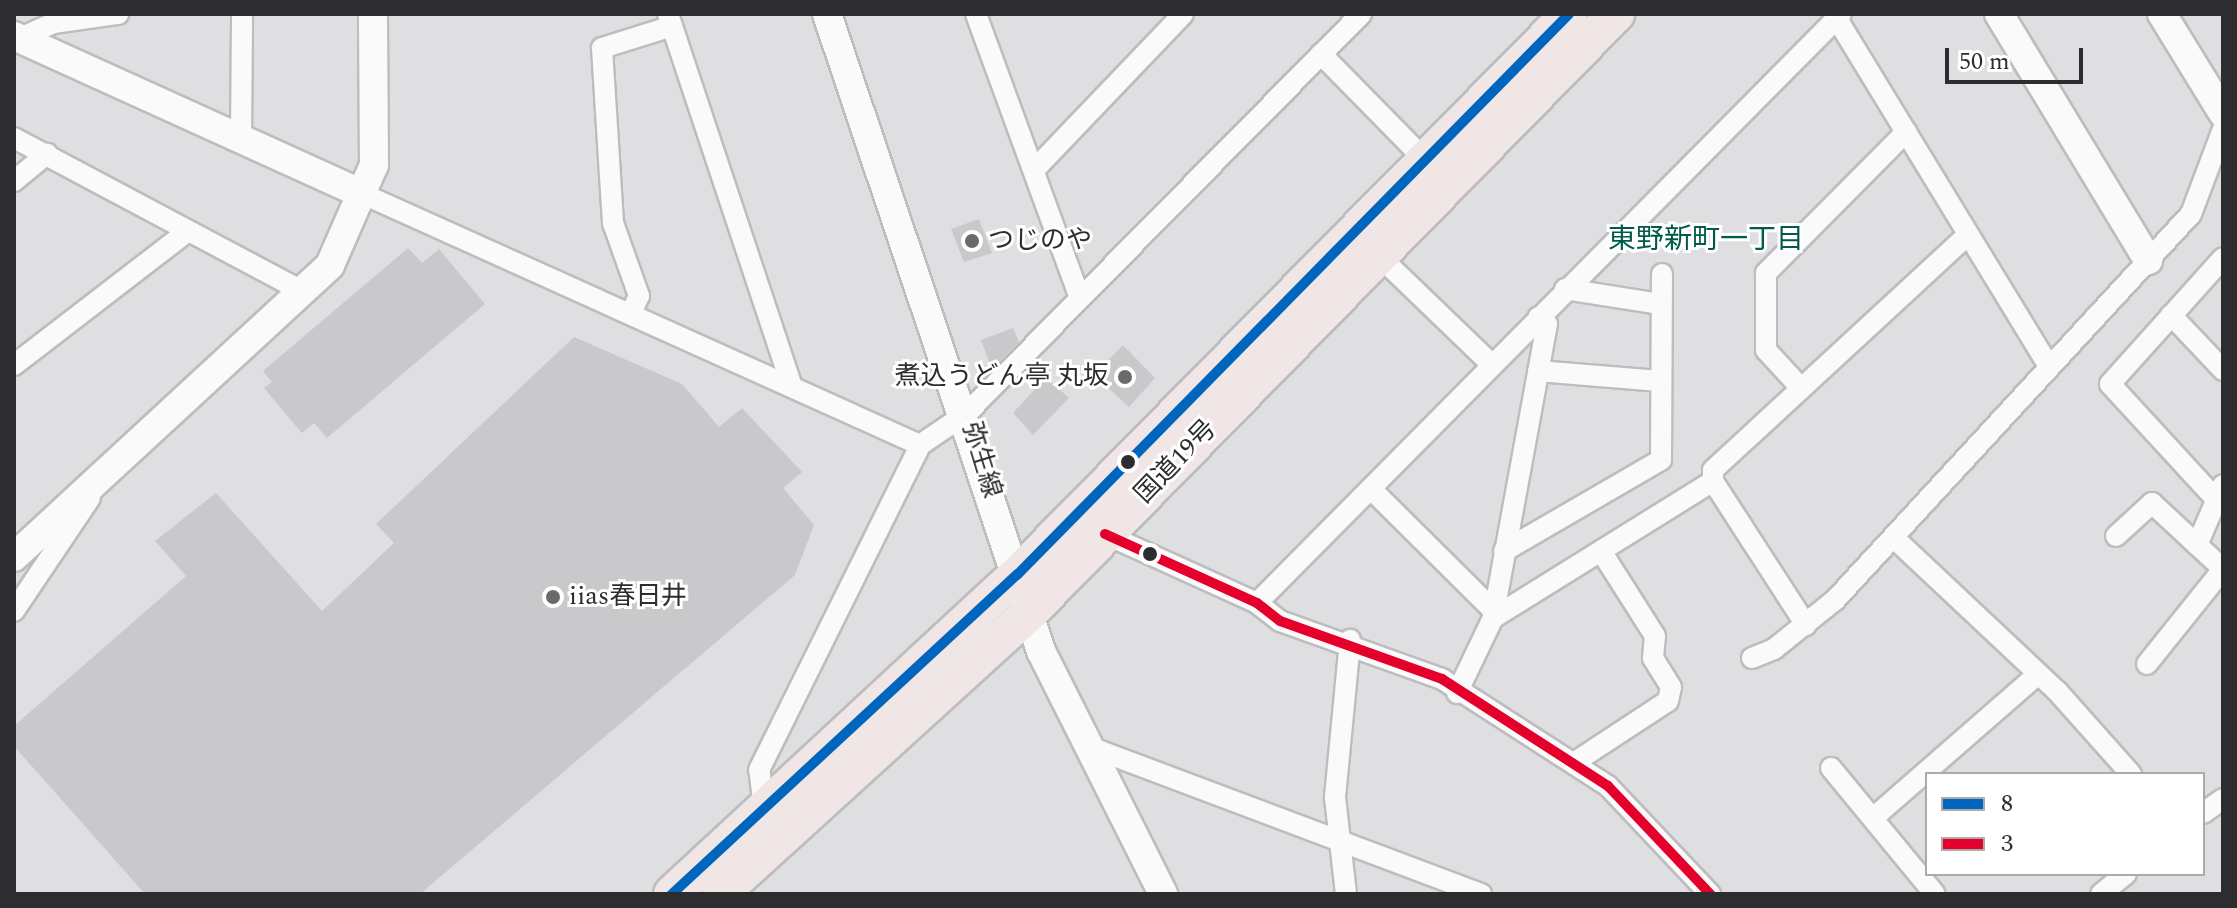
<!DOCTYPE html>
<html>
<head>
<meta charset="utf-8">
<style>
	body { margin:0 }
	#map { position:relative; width:2237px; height:908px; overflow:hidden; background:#dfdfe2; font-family:Spectral,"Noto Sans JP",serif }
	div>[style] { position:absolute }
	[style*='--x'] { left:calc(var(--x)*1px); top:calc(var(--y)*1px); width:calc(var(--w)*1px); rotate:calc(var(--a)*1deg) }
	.building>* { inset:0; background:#c9c8cb }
	.roads { filter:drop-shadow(2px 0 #bdbdbf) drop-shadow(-2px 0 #bdbdbf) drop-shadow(0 2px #bdbdbf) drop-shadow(0 -2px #bdbdbf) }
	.street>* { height:20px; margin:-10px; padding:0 10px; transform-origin:10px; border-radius:10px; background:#fafafb }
	.secondary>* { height:28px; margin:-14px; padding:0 14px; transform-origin:14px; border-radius:14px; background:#fafafb }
	.highway>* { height:36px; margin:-18px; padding:0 18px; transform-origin:18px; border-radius:18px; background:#efe6e5 }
	.bus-1>* { height:10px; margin:-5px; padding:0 5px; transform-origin:5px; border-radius:5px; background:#0065bd }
	.bus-2>* { height:10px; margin:-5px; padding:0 5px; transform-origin:5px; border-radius:5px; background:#e4002b }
	.dots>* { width:22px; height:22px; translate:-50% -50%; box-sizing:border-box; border:4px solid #fff; border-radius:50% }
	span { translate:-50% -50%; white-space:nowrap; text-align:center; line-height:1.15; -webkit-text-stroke:6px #fff; paint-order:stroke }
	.poi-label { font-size:26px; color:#2d2d2f }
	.left { translate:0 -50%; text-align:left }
	.right { translate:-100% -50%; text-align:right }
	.street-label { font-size:26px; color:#2d2d2f }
	.neighbourhood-label { font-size:28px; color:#005a49 }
	.frame { position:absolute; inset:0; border:16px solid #2d2d2f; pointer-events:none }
	.legend { position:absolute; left:1925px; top:772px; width:280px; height:104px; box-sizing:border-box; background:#fff; border:2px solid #ababac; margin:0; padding:10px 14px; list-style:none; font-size:24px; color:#2d2d2f }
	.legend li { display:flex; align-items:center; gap:16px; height:40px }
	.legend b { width:40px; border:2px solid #ababac }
	.scale { position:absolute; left:1945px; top:48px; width:138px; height:36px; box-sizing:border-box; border:4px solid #2d2d2f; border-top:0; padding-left:10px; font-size:24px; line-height:28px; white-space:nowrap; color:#2d2d2f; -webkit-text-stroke:6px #fff; paint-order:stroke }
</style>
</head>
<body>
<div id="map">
	<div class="building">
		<i style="clip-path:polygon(979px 219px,992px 253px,964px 262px,951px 229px)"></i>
		<i style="clip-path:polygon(408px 248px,422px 263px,439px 249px,485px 304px,327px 438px,314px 423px,302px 433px,264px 388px,272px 382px,263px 371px)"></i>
		<i style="clip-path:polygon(1013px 328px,1019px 342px,992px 369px,981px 340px)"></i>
		<i style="clip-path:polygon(574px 337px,682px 384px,719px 427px,742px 408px,802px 472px,783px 488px,814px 525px,795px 575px,420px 894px,145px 894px,14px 746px,14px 726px,186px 576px,155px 541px,216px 493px,322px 611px,394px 543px,376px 524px)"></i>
		<i style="clip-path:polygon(1123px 345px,1155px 378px,1129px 407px,1094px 375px)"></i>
		<i style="clip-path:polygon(1046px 377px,1069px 398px,1033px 435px,1013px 413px)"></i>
	</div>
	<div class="roads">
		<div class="street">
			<i style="--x:668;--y:14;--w:390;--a:71.6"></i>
			<i style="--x:976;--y:14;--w:302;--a:69.9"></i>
			<i style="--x:1837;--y:19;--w:407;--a:58.6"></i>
			<i style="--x:20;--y:38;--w:36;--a:-24"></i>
			<i style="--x:53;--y:23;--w:66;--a:-7.9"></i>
			<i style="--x:1321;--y:54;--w:150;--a:45.5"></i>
			<i style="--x:241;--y:137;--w:123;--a:-89.5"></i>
			<i style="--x:14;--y:138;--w:330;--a:28"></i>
			<i style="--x:1035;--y:169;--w:214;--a:-46.3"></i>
			<i style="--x:14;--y:181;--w:43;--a:-39.3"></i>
			<i style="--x:363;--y:194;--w:611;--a:24.26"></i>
			<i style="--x:1379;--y:256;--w:154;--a:43.9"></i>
			<i style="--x:1565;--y:289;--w:97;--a:8.9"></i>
			<i style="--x:631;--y:313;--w:19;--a:-65"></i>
			<i style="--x:639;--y:296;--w:77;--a:-109.6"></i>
			<i style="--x:613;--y:223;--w:175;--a:-93.6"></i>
			<i style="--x:602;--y:48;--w:73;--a:-17.4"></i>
			<i style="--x:2171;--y:315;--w:76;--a:46.6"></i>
			<i style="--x:14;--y:365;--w:218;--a:-37.6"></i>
			<i style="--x:1538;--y:371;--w:122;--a:4.7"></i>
			<i style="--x:1800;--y:387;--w:50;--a:-132.6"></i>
			<i style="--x:1766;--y:350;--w:77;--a:-90"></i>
			<i style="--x:1766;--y:273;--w:199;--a:-45.2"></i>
			<i style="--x:1371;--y:489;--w:173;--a:44.8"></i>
			<i style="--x:2213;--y:496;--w:152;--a:-132.6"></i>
			<i style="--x:2110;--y:384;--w:169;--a:-48.1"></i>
			<i style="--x:1105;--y:534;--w:167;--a:24.4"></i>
			<i style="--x:1257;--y:603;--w:29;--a:38"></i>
			<i style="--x:1280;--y:621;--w:172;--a:19.7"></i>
			<i style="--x:1442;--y:679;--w:197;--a:32.8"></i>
			<i style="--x:1608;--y:786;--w:149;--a:46.6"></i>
			<i style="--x:2116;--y:536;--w:49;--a:-42.5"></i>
			<i style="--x:2152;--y:503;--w:97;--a:42.9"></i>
			<i style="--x:1894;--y:538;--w:224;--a:43.2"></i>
			<i style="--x:2057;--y:691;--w:111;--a:48.3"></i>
			<i style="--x:2197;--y:545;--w:65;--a:-66.6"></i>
			<i style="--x:1504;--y:551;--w:181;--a:-30.1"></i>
			<i style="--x:1661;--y:460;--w:186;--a:-89.7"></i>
			<i style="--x:1257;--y:603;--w:829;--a:-45.24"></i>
			<i style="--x:14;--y:611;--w:136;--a:-56.1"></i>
			<i style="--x:1493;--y:618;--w:259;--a:-31.9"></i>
			<i style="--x:1806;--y:625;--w:171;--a:-122.9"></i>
			<i style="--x:1713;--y:481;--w:11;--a:-90"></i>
			<i style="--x:1713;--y:470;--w:347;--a:-42.7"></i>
			<i style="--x:1752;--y:658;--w:24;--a:-22"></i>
			<i style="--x:1774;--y:649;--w:78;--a:-38.8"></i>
			<i style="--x:1835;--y:600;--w:525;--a:-47.32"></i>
			<i style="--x:2191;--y:214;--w:91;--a:-69.4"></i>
			<i style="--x:2147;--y:664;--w:122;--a:-51.3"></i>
			<i style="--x:1457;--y:693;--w:83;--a:-64.4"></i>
			<i style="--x:1493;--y:618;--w:299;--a:-79.6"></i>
			<i style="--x:1547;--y:324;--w:11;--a:-142"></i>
			<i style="--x:1090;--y:747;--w:418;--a:20.6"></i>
			<i style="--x:1575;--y:762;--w:111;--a:-33.3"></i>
			<i style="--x:1668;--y:701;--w:14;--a:-78"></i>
			<i style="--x:1671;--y:687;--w:34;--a:-122"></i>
			<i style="--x:1653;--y:658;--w:22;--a:-85"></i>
			<i style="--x:1655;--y:636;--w:97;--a:-122.4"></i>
			<i style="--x:1831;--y:768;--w:163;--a:50.5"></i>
			<i style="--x:764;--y:808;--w:38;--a:-97"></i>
			<i style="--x:759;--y:770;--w:363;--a:-63.6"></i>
			<i style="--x:920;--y:445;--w:57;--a:-34.2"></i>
			<i style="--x:967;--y:413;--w:561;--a:-45.36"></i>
			<i style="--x:2203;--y:813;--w:24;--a:-35"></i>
			<i style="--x:1873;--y:818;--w:218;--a:-41.1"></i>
			<i style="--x:1346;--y:894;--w:98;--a:-96.5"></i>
			<i style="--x:1335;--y:797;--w:158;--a:-84.5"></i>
			<i style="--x:2101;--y:894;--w:32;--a:-39"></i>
		</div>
		<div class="secondary">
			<i style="--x:827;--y:14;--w:672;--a:71.43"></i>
			<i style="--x:1041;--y:651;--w:272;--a:63.3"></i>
			<i style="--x:1999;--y:14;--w:288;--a:58.8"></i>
			<i style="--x:2162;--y:14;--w:116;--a:58.4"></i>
			<i style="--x:14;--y:36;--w:383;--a:24.4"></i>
			<i style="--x:14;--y:557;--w:430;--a:-42.7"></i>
			<i style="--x:330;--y:265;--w:109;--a:-66.3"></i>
			<i style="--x:374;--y:165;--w:151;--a:-90.4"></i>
		</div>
		<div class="highway">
			<i style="--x:672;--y:894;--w:470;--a:-42.8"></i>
			<i style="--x:1017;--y:575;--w:787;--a:-45.46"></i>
			<i style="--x:720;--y:894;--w:418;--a:-42.3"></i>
			<i style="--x:1029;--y:613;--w:839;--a:-45.58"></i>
		</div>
	</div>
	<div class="bus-1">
		<i style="--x:672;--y:894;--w:470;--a:-42.8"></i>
		<i style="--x:1017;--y:575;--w:787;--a:-45.46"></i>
	</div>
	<div class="bus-2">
		<i style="--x:1105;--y:534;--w:167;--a:24.4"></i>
		<i style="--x:1257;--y:603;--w:29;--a:38"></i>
		<i style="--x:1280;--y:621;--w:172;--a:19.7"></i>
		<i style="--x:1442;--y:679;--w:197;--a:32.8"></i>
		<i style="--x:1608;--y:786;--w:149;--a:46.6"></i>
	</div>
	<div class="dots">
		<i style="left:972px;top:241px;background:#6b6b6e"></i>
		<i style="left:1125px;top:377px;background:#6b6b6e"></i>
		<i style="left:1128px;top:462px;background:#2d2d2f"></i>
		<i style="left:1150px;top:554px;background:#2d2d2f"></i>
		<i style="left:553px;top:597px;background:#6b6b6e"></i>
	</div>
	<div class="poi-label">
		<span class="left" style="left:988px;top:241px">つじのや</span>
		<span class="right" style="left:1109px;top:377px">煮込うどん亭 丸坂</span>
		<span class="left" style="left:569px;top:597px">iias春日井</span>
	</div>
	<div class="street-label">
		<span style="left:981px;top:460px;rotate:73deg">弥生線</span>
		<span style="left:1176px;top:462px;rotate:-46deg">国道19号</span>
	</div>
	<div class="neighbourhood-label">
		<span style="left:1706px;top:240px">東野新町一丁目</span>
	</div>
	<div class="frame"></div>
	<ul class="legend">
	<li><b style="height:10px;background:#0065bd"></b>8</li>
	<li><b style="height:10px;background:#e4002b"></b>3</li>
	</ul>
	<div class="scale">50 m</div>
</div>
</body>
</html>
